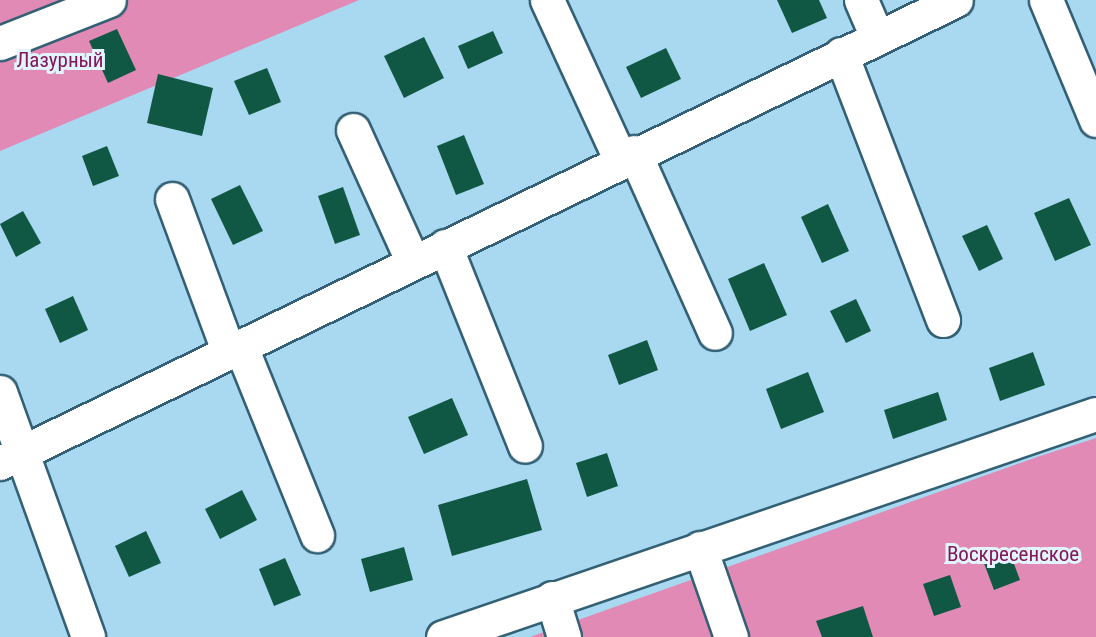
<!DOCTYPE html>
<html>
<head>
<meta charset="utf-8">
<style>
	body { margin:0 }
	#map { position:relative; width:1096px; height:637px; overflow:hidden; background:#a8d9f0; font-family:"Roboto Condensed",sans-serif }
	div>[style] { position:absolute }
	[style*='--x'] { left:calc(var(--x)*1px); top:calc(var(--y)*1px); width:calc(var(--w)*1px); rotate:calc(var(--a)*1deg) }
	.green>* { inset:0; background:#e28ab6 }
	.building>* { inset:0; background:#105844 }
	.roads { filter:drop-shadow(2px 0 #336074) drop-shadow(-2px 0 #336074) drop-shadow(0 2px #336074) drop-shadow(0 -2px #336074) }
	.minor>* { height:33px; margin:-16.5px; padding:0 16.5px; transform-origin:16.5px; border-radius:16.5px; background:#fff }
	span { translate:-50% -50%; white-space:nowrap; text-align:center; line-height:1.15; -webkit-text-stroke:6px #e2f5fe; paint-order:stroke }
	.park-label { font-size:21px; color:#84175a }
</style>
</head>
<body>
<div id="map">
	<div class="green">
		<i style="clip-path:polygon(0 0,359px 0,0 151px)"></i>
		<i style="clip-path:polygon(1096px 438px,1096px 637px,530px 637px,1040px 456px)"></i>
	</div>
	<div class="building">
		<i style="clip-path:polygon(777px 0,819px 0,827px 18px,792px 33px)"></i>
		<i style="clip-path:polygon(117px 29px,136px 70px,108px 83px,89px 41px)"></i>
		<i style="clip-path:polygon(493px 31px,503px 53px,468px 69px,458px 46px)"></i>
		<i style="clip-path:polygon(424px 37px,444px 78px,404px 98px,384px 56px)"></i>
		<i style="clip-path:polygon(666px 48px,681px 79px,641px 98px,626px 67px)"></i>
		<i style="clip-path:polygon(267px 68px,281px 102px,249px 115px,234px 81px)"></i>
		<i style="clip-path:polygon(158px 74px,213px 88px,202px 136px,147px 123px)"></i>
		<i style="clip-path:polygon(464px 135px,484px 184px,456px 195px,437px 146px)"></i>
		<i style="clip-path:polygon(107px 146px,119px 176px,93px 186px,82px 156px)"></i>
		<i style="clip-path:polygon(240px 185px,263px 231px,233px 245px,211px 199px)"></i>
		<i style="clip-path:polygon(343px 187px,360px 235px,335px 244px,318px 196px)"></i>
		<i style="clip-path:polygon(1069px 198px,1091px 245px,1055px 261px,1034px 213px)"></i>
		<i style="clip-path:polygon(828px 204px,849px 251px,822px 263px,801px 217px)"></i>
		<i style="clip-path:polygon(23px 211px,41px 243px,16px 257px,0 224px)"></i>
		<i style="clip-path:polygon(987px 225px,1003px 259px,979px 271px,962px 236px)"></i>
		<i style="clip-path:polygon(764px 263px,787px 315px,750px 331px,728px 279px)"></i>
		<i style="clip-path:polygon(73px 296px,88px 330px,60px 343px,45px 309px)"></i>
		<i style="clip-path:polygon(856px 299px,871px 331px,846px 343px,830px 311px)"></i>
		<i style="clip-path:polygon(647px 340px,658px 370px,619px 385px,608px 355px)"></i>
		<i style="clip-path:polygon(1033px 352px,1045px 385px,1000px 401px,989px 368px)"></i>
		<i style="clip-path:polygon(808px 372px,824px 412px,781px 429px,766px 389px)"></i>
		<i style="clip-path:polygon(938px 392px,947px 420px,893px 439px,884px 410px)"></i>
		<i style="clip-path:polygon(452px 398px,468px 435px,424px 454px,408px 417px)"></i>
		<i style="clip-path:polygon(607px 453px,618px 486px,587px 497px,576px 463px)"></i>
		<i style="clip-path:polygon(527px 479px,542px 530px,452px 556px,438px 505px)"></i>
		<i style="clip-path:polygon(242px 490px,257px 520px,220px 539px,205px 509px)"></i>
		<i style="clip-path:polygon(146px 531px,161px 563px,129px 577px,115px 546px)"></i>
		<i style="clip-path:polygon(404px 547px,413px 580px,370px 592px,361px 559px)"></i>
		<i style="clip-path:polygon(1008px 548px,1020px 580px,994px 590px,982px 558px)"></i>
		<i style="clip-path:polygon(285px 558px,301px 595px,274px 606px,259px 569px)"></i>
		<i style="clip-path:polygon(950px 575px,961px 607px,934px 616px,923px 584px)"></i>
		<i style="clip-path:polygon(863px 606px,873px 637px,822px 637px,816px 621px)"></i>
	</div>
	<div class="roads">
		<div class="minor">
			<i style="--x:547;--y:0;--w:175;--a:65.3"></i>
			<i style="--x:861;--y:0;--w:40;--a:66.6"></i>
			<i style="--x:1046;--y:0;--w:130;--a:67.4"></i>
			<i style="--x:0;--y:43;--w:117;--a:-21.5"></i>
			<i style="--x:841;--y:54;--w:285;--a:69"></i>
			<i style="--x:353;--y:130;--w:145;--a:65.6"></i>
			<i style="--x:634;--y:152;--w:198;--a:65.9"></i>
			<i style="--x:172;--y:199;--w:164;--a:69.7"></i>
			<i style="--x:445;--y:246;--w:215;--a:68.2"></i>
			<i style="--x:241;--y:347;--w:203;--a:68"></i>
			<i style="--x:0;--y:392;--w:260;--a:70.2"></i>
			<i style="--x:0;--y:463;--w:1062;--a:-25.84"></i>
			<i style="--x:700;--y:548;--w:94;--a:70.8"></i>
			<i style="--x:552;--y:598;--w:41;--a:72.9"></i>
			<i style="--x:443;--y:637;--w:690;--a:-18.86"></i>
		</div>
	</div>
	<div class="park-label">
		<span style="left:60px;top:60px">Лазурный</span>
		<span style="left:1013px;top:554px">Воскресенское</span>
	</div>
</div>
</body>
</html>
